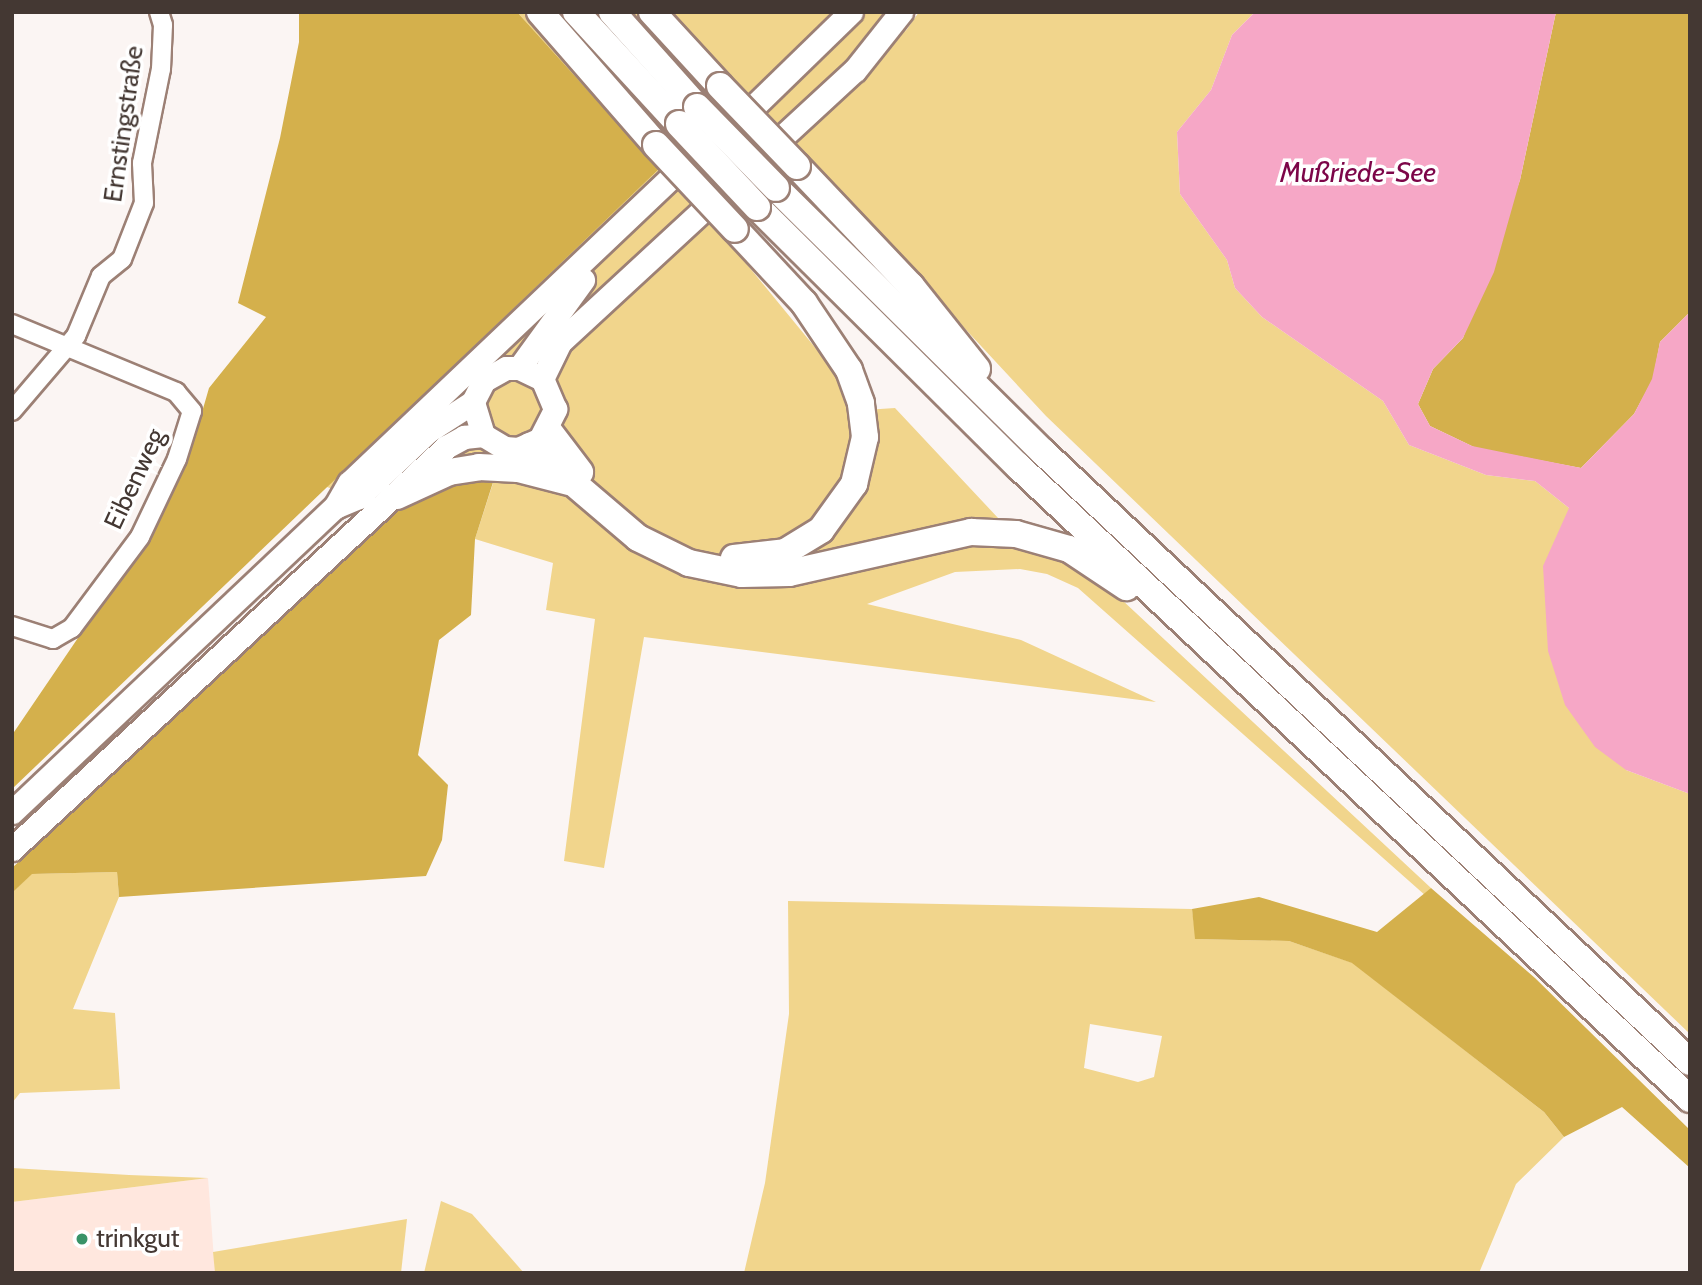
<!DOCTYPE html>
<html>
<head>
<meta charset="utf-8">
<style>
  body { margin:0 }
  #map { position:relative; width:1702px; height:1285px; overflow:hidden; background:#fbf5f3; font-family:Cabin,sans-serif }
  div>[style] { position:absolute }
  [style*='--x'] { left:calc(var(--x)*1px); top:calc(var(--y)*1px); width:calc(var(--w)*1px); rotate:calc(var(--a)*1deg) }
  .built>* { inset:0; background:#ffe7de }
  .green>* { inset:0; background:#f1d58c }
  .forest>* { inset:0; background:#d4b04c }
  .water>* { inset:0; background:#f6a7c6 }
  .roads { filter:drop-shadow(2px 0 #9c8075) drop-shadow(-2px 0 #9c8075) drop-shadow(0 2px #9c8075) drop-shadow(0 -2px #9c8075) }
  .minor>* { height:18px; margin:-9px; padding:0 9px; transform-origin:9px; border-radius:9px; background:#fff }
  .major>* { height:23px; margin:-11.5px; padding:0 11.5px; transform-origin:11.5px; border-radius:11.5px; background:#fff }
  .highway>* { height:26px; margin:-13px; padding:0 13px; transform-origin:13px; border-radius:13px; background:#fff }
  .bridges { filter:drop-shadow(2px 0 #9c8075) drop-shadow(-2px 0 #9c8075) drop-shadow(0 2px #9c8075) drop-shadow(0 -2px #9c8075) }
  .highway-bridge>* { height:26px; margin:-13px; padding:0 13px; transform-origin:13px; border-radius:13px; background:#fff }
  .dots>* { width:19px; height:19px; translate:-50% -50%; box-sizing:border-box; border:4px solid #fff; border-radius:50% }
  span { translate:-50% -50%; white-space:nowrap; text-align:center; line-height:1.15; -webkit-text-stroke:7px #fff; paint-order:stroke }
  .street-label { font-size:26px; color:#443833 }
  .poi-label { font-size:26px; color:#443833 }
  .left { translate:0 -50%; text-align:left }
  .water-label { font-size:28px; color:#7c0548; font-style:italic }
  .frame { position:absolute; inset:0; border:14px solid #443833; pointer-events:none }
</style>
</head>
<body>
<div id="map">
  <div class="built">
    <div style="clip-path:polygon(208px 1178px,215px 1273px,12px 1273px,12px 1202px)"></div>
  </div>
  <div class="green">
    <div style="clip-path:polygon(517px 12px,914px 12px,905px 32px,919px 12px,1255px 12px,1232px 35px,1211px 90px,1177px 132px,1180px 194px,1227px 260px,1235px 288px,1262px 317px,1383px 401px,1409px 445px,1486px 475px,1535px 481px,1569px 508px,1626px 770px,1690px 794px,1690px 1034px,1046px 416px,732px 78px,646px 155px)"></div>
    <div style="clip-path:polygon(659px 169px,726px 239px,836px 373px,850px 411px,895px 408px,1028px 550px,1060px 560px,1121px 599px,1431px 888px,1426px 896px,1078px 588px,1047px 574px,1020px 569px,955px 572px,867px 604px,1021px 640px,1156px 702px,644px 637px,604px 868px,564px 861px,595px 619px,546px 610px,553px 563px,475px 539px,495px 477px,443px 484px,397px 511px,324px 486px)"></div>
    <div style="clip-path:polygon(117px 872px,119px 897px,73px 1009px,115px 1013px,120px 1089px,20px 1093px,12px 1103px,12px 893px,31px 874px)"></div>
    <div style="clip-path:polygon(evenodd,788px 901px,1192px 909px,1196px 939px,1289px 941px,1353px 963px,1544px 1112px,1564px 1137px,1516px 1184px,1479px 1273px,744px 1273px,765px 1183px,789px 1014px,788px 901px,1090px 1024px,1162px 1036px,1154px 1077px,1138px 1082px,1084px 1068px,1090px 1024px)"></div>
    <div style="clip-path:polygon(12px 1168px,129px 1175px,208px 1178px,12px 1202px)"></div>
    <div style="clip-path:polygon(441px 1201px,472px 1214px,524px 1273px,424px 1273px)"></div>
    <div style="clip-path:polygon(407px 1219px,401px 1273px,215px 1273px,213px 1252px)"></div>
  </div>
  <div class="forest">
    <div style="clip-path:polygon(299px 12px,517px 12px,659px 169px,12px 789px,12px 735px,154px 526px,198px 426px,209px 388px,266px 317px,238px 303px,280px 138px,299px 42px)"></div>
    <div style="clip-path:polygon(1556px 12px,1690px 12px,1690px 312px,1660px 342px,1653px 379px,1634px 414px,1581px 468px,1476px 448px,1430px 426px,1418px 404px,1433px 369px,1463px 338px,1520px 180px)"></div>
    <div style="clip-path:polygon(495px 476px,475px 539px,471px 615px,439px 640px,418px 755px,448px 785px,442px 840px,426px 876px,119px 897px,117px 872px,32px 874px,12px 893px,12px 868px,397px 511px,443px 484px)"></div>
    <div style="clip-path:polygon(1431px 888px,1535px 978px,1690px 1130px,1690px 1168px,1622px 1107px,1564px 1137px,1544px 1112px,1352px 963px,1289px 941px,1195px 939px,1192px 909px,1259px 897px,1377px 932px)"></div>
  </div>
  <div class="water">
    <div style="clip-path:polygon(1255px 12px,1556px 12px,1520px 180px,1494px 272px,1463px 338px,1433px 369px,1418px 404px,1430px 426px,1472px 446px,1581px 468px,1634px 414px,1652px 379px,1660px 342px,1690px 312px,1690px 794px,1626px 770px,1595px 747px,1565px 705px,1548px 651px,1543px 566px,1569px 508px,1535px 481px,1486px 475px,1409px 445px,1383px 401px,1262px 317px,1235px 288px,1227px 260px,1180px 194px,1177px 132px,1211px 90px,1232px 35px)"></div>
  </div>
  <div class="roads">
    <div class="minor">
      <div style="--x:12;--y:324;--w:178;--a:22.5"></div>
      <div style="--x:176;--y:392;--w:25;--a:50"></div>
      <div style="--x:192;--y:411;--w:50;--a:107.4"></div>
      <div style="--x:177;--y:459;--w:86;--a:115.4"></div>
      <div style="--x:140;--y:537;--w:114;--a:126.8"></div>
      <div style="--x:72;--y:628;--w:22;--a:150"></div>
      <div style="--x:53;--y:639;--w:43;--a:-162.4"></div>
      <div style="--x:12;--y:411;--w:99;--a:-49.5"></div>
      <div style="--x:76;--y:336;--w:65;--a:-67.4"></div>
      <div style="--x:101;--y:276;--w:27;--a:-39"></div>
      <div style="--x:122;--y:259;--w:60;--a:-68.6"></div>
      <div style="--x:144;--y:203;--w:40;--a:-92.9"></div>
      <div style="--x:142;--y:163;--w:96;--a:-78.6"></div>
      <div style="--x:161;--y:69;--w:44;--a:-87.4"></div>
      <div style="--x:163;--y:25;--w:14;--a:-107"></div>
    </div>
    <div class="major">
      <div style="--x:711;--y:148;--w:195;--a:-44.2"></div>
      <div style="--x:519;--y:368;--w:109;--a:-54"></div>
      <div style="--x:542;--y:379;--w:41;--a:-64.1"></div>
      <div style="--x:560;--y:342;--w:401;--a:-42.7"></div>
      <div style="--x:855;--y:70;--w:74;--a:-51.6"></div>
      <div style="--x:335;--y:507;--w:26;--a:-23"></div>
      <div style="--x:359;--y:497;--w:95;--a:-43.7"></div>
      <div style="--x:428;--y:431;--w:54;--a:-32.8"></div>
      <div style="--x:12;--y:812;--w:444;--a:-43.4"></div>
      <div style="--x:335;--y:507;--w:28;--a:-60"></div>
      <div style="--x:349;--y:483;--w:473;--a:-43.5"></div>
      <div style="--x:692;--y:157;--w:22;--a:-27"></div>
      <div style="--x:12;--y:849;--w:592;--a:-42.81"></div>
      <div style="--x:446;--y:447;--w:21;--a:-29"></div>
      <div style="--x:464;--y:437;--w:19;--a:-6"></div>
      <div style="--x:483;--y:435;--w:26;--a:31"></div>
      <div style="--x:505;--y:448;--w:13;--a:4"></div>
      <div style="--x:518;--y:449;--w:24;--a:-24"></div>
      <div style="--x:540;--y:439;--w:34;--a:-63"></div>
      <div style="--x:555;--y:409;--w:33;--a:-113"></div>
      <div style="--x:542;--y:379;--w:25;--a:-154"></div>
      <div style="--x:519;--y:368;--w:13;--a:180"></div>
      <div style="--x:506;--y:368;--w:25;--a:151"></div>
      <div style="--x:484;--y:380;--w:25;--a:117"></div>
      <div style="--x:473;--y:402;--w:34;--a:73"></div>
    </div>
    <div class="highway">
      <div style="--x:540;--y:12;--w:176;--a:48.9"></div>
      <div style="--x:576;--y:12;--w:152;--a:47.4"></div>
      <div style="--x:612;--y:12;--w:127;--a:48.2"></div>
      <div style="--x:652;--y:12;--w:100;--a:47.4"></div>
      <div style="--x:797;--y:166;--w:166;--a:46.5"></div>
      <div style="--x:911;--y:286;--w:106;--a:51.5"></div>
      <div style="--x:776;--y:188;--w:375;--a:44.7"></div>
      <div style="--x:1043;--y:452;--w:889;--a:43.31"></div>
      <div style="--x:757;--y:207;--w:368;--a:44.8"></div>
      <div style="--x:1018;--y:466;--w:923;--a:43.29"></div>
      <div style="--x:548;--y:430;--w:53;--a:52.7"></div>
      <div style="--x:530;--y:446;--w:142;--a:40.4"></div>
      <div style="--x:638;--y:538;--w:57;--a:26.1"></div>
      <div style="--x:689;--y:563;--w:54;--a:11.7"></div>
      <div style="--x:742;--y:574;--w:47;--a:-1.2"></div>
      <div style="--x:789;--y:573;--w:187;--a:-12.7"></div>
      <div style="--x:971;--y:532;--w:45;--a:2.5"></div>
      <div style="--x:1016;--y:534;--w:55;--a:15.8"></div>
      <div style="--x:1069;--y:549;--w:69;--a:33.7"></div>
      <div style="--x:397;--y:496;--w:57;--a:-24.8"></div>
      <div style="--x:449;--y:472;--w:30;--a:-9"></div>
      <div style="--x:479;--y:467;--w:39;--a:3"></div>
      <div style="--x:518;--y:469;--w:53;--a:14.3"></div>
      <div style="--x:734;--y:558;--w:51;--a:-6.7"></div>
      <div style="--x:785;--y:552;--w:42;--a:-31.4"></div>
      <div style="--x:821;--y:530;--w:57;--a:-54.3"></div>
      <div style="--x:854;--y:484;--w:48;--a:-76.8"></div>
      <div style="--x:865;--y:437;--w:34;--a:-97"></div>
      <div style="--x:861;--y:403;--w:35;--a:-110"></div>
      <div style="--x:849;--y:370;--w:81;--a:-123.9"></div>
      <div style="--x:804;--y:303;--w:101;--a:-133"></div>
    </div>
  </div>
  <div class="bridges">
    <div class="highway-bridge">
      <div style="--x:720;--y:86;--w:111;--a:46.1"></div>
      <div style="--x:697;--y:107;--w:113;--a:45.7"></div>
      <div style="--x:679;--y:124;--w:114;--a:46.8"></div>
      <div style="--x:656;--y:145;--w:115;--a:46.8"></div>
    </div>
  </div>
  <div class="dots">
    <div style="left:82px;top:1239px;background:#399368"></div>
  </div>
  <div class="street-label">
    <span style="left:124px;top:124px;rotate:-82deg">Ernstingstraße</span>
    <span style="left:135px;top:479px;rotate:-65deg">Eibenweg</span>
  </div>
  <div class="poi-label">
    <span class="left" style="left:96px;top:1239px">trinkgut</span>
  </div>
  <div class="water-label">
    <span style="left:1358px;top:172px">Mußriede-See</span>
  </div>
  <div class="frame"></div>
</div>
</body>
</html>
